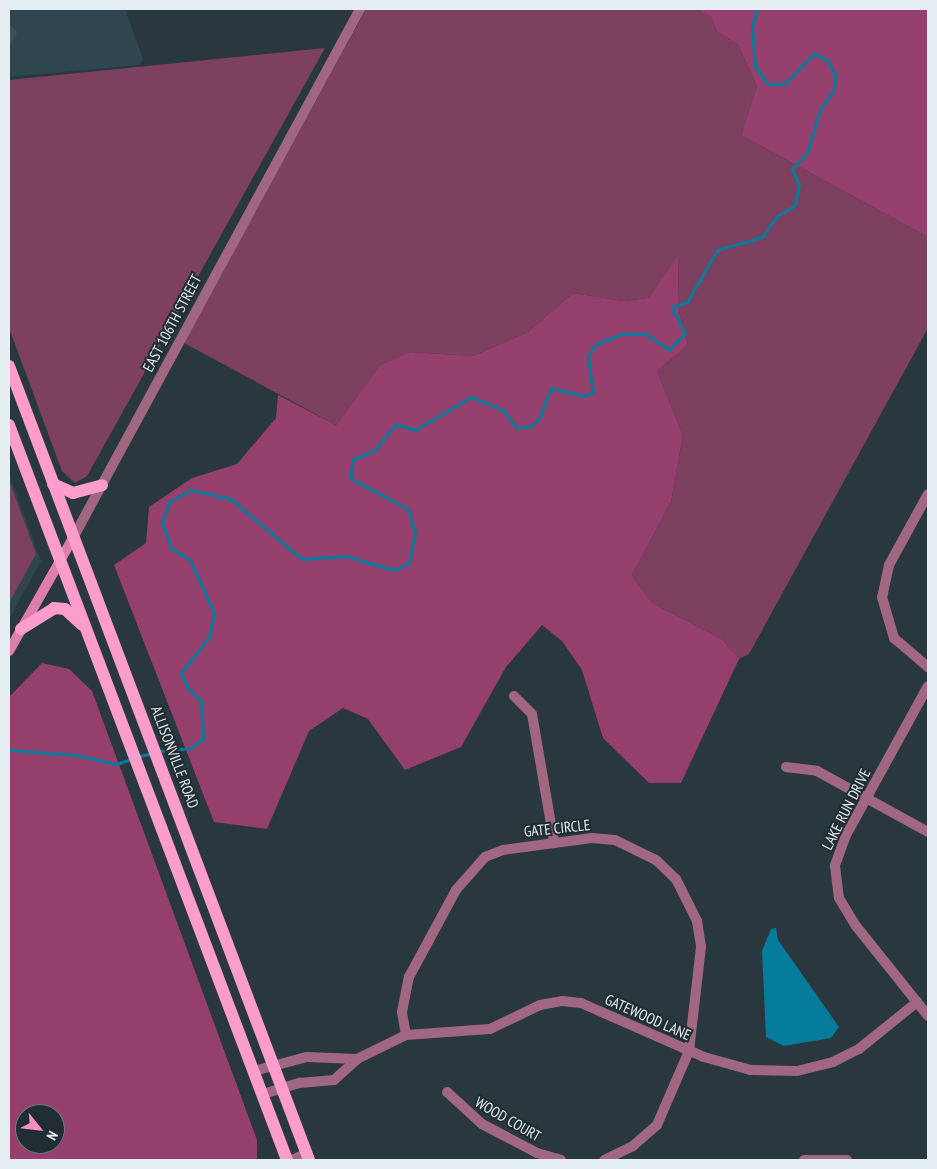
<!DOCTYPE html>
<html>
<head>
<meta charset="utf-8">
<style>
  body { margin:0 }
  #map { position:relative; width:937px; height:1169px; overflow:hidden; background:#29383e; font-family:"PT Sans Narrow",sans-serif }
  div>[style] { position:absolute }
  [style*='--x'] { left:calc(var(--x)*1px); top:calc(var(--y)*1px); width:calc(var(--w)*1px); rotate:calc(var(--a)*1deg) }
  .built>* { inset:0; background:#30464f }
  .green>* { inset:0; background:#7e405f }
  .forest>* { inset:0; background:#953f6c }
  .water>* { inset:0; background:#057c9c }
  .stream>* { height:3px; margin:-1.5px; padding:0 1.5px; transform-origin:1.5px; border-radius:1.5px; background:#057c9c }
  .building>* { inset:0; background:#415056 }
  .minor>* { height:10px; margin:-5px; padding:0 5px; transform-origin:5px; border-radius:5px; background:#a16682 }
  .tertiary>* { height:10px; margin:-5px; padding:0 5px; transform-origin:5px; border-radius:5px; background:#a16682 }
  .secondary>* { height:10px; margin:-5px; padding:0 5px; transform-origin:5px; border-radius:5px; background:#dd7fad }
  .primary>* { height:12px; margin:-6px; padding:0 6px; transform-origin:6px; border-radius:6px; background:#fd9dcc }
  span { translate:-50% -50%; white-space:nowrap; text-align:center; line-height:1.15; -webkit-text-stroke:4px #202e34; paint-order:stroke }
  .street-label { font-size:15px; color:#e5eef2 }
  .frame { position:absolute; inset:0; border:10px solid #e5eef2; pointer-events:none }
  .north { position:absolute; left:15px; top:1104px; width:50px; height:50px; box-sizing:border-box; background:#202e34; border:1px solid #6f7b80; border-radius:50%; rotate:119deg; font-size:14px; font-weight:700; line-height:20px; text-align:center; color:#e5eef2 }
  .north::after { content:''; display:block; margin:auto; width:18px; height:22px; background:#fb8fc5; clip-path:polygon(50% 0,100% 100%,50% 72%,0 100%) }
</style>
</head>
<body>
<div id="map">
  <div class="built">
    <div style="clip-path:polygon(9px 9px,125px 9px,143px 59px,140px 65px,9px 77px)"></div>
    <div style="clip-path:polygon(9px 474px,41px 561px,9px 619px)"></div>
  </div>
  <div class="green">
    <div style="clip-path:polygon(366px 9px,696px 9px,711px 17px,717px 32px,738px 45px,757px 86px,741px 135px,928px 237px,928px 328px,749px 654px,739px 659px,722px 639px,652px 603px,632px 575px,671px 502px,683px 435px,657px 371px,688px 345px,679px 311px,678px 257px,648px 298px,623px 301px,573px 293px,528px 332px,473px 356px,410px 352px,380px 365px,336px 425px,184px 343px)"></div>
    <div style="clip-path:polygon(325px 48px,87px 476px,75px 483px,62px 471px,9px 328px,9px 80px)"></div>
    <div style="clip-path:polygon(9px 480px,36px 554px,9px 603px)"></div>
  </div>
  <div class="forest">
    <div style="clip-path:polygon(696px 9px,928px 9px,928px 237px,741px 135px,757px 86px,738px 45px,717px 32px,711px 17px)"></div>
    <div style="clip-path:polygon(678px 256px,679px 311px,688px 345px,657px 371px,683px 435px,671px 502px,632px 575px,652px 603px,722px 639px,739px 659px,681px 783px,649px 783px,603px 738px,582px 670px,562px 641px,542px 625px,506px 667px,461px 747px,405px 770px,368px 719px,343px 708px,309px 731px,267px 829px,214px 822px,114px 565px,146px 543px,149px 507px,192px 478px,237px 464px,276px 418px,278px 395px,336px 425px,380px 365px,410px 352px,473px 356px,528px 332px,573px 293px,623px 301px,648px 298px)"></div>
    <div style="clip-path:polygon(evenodd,42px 663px,69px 669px,92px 691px,257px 1140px,257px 1160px,9px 1160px,9px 697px,42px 663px,25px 1114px,55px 1114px,55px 1144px,25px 1144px,25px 1114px)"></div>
  </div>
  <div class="water">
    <div style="clip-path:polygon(776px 928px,778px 940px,839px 1027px,831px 1038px,784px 1046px,766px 1037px,762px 951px,771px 929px)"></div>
  </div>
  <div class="stream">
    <div style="--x:9;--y:750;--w:67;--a:4.3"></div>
    <div style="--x:76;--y:755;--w:41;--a:12.7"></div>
    <div style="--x:116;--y:764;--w:16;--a:-18"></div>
    <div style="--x:158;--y:751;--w:33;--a:-5"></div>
    <div style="--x:191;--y:748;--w:15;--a:-37"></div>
    <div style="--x:203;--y:739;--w:38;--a:-93"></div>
    <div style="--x:201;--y:701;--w:18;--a:-135"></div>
    <div style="--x:188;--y:688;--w:17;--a:-115"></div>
    <div style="--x:181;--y:673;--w:46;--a:-52.1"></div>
    <div style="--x:209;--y:637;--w:25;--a:-78"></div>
    <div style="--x:214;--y:613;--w:58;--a:-114.4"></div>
    <div style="--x:190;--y:560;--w:22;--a:-148"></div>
    <div style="--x:171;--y:548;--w:28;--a:-109"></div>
    <div style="--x:162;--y:522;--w:22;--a:-69"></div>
    <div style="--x:170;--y:501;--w:24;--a:-28"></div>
    <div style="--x:191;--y:490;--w:41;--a:12.7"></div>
    <div style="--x:231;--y:499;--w:93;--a:40.2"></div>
    <div style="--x:302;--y:559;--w:44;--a:-3.9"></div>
    <div style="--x:346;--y:556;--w:50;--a:16.3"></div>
    <div style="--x:394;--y:570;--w:17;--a:-25"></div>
    <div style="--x:409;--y:563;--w:32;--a:-79"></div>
    <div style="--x:415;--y:532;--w:24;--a:-107"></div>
    <div style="--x:408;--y:509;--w:66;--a:-151.9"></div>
    <div style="--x:350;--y:478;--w:19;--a:-81"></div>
    <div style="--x:353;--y:459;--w:24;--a:-22"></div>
    <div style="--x:375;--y:450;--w:33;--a:-51"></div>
    <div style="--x:396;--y:424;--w:20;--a:18"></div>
    <div style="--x:415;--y:430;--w:65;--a:-30.5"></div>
    <div style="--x:471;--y:397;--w:35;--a:22"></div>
    <div style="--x:503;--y:410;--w:21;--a:53"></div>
    <div style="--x:516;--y:427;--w:14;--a:0"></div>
    <div style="--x:530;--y:427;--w:12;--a:-42"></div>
    <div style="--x:539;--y:419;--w:33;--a:-69"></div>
    <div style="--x:551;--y:388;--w:32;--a:14"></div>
    <div style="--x:582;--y:396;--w:11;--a:-15"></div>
    <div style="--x:593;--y:393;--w:37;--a:-98"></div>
    <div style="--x:588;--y:356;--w:14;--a:-56"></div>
    <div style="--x:596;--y:344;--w:28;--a:-21"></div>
    <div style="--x:622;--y:334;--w:24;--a:0"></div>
    <div style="--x:646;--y:334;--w:28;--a:35"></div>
    <div style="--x:669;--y:350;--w:23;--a:-47"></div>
    <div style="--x:685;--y:333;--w:29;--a:-117"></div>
    <div style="--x:672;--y:307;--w:16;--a:-18"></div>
    <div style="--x:687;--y:302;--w:60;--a:-60"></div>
    <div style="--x:717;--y:250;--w:47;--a:-16.1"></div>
    <div style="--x:762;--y:237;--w:26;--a:-54"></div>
    <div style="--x:777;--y:216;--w:21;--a:-31"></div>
    <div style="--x:795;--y:205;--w:20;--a:-79"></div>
    <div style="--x:799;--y:185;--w:17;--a:-114"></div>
    <div style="--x:792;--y:169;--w:22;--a:-47"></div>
    <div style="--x:807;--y:153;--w:45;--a:-73.2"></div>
    <div style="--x:820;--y:110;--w:25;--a:-56"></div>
    <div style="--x:834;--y:89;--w:15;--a:-86"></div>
    <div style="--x:835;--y:74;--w:16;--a:-120"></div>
    <div style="--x:827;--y:60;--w:15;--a:-152"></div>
    <div style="--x:814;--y:53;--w:42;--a:133.1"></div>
    <div style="--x:785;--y:84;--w:17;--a:180"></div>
    <div style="--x:768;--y:84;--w:21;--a:-127"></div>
    <div style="--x:755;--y:67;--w:41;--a:-94.2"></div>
    <div style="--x:752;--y:26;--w:18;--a:-74"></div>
    <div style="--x:137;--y:757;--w:16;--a:-15"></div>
  </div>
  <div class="building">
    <div style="clip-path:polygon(9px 24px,17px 32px,11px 45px,9px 45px)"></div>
  </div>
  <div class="minor">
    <div style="--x:928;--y:494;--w:81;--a:118.8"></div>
    <div style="--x:889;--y:565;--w:33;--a:102"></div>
    <div style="--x:882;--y:597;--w:43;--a:73.7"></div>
    <div style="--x:894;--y:638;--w:45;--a:40.5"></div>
    <div style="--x:928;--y:686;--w:170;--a:118.8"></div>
    <div style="--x:846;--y:835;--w:33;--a:110"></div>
    <div style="--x:835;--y:866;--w:32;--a:83"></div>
    <div style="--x:839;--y:898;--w:33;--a:59"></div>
    <div style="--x:856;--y:926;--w:115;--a:51.3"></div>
    <div style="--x:514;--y:696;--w:25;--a:45"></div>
    <div style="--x:532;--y:714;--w:129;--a:80.2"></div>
    <div style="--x:786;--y:767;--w:31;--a:7"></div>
    <div style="--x:817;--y:771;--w:127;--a:28.8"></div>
    <div style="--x:406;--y:1035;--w:23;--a:-100"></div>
    <div style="--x:402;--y:1012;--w:36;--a:-79"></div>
    <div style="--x:409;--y:977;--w:99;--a:-61.6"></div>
    <div style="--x:456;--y:890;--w:44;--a:-48.7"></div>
    <div style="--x:485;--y:857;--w:19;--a:-21"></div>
    <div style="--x:503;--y:850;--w:90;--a:-7.7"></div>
    <div style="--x:592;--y:838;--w:23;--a:5"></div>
    <div style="--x:615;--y:840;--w:46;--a:26"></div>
    <div style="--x:656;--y:860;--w:28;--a:44"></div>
    <div style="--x:676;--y:879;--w:47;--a:63.4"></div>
    <div style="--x:697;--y:921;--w:26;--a:81"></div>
    <div style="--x:701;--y:947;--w:105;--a:96.6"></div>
    <div style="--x:689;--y:1051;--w:81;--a:113.4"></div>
    <div style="--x:657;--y:1125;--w:32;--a:139"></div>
    <div style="--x:633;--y:1146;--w:32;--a:154"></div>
    <div style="--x:254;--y:1071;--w:55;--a:-14.8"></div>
    <div style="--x:307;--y:1057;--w:50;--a:2.3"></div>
    <div style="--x:447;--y:1092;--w:47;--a:42.4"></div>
    <div style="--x:482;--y:1124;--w:62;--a:27.8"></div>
    <div style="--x:537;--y:1153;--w:25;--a:16"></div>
    <div style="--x:263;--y:1094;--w:39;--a:-17"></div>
    <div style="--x:300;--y:1083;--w:34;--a:-5"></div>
    <div style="--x:334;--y:1080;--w:31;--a:-42"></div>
    <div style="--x:357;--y:1059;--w:55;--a:-26.1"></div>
    <div style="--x:406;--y:1035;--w:84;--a:-4.1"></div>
    <div style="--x:490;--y:1029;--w:55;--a:-25.6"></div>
    <div style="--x:540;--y:1005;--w:22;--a:-10"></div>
    <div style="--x:562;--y:1001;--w:19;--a:6"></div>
    <div style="--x:581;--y:1003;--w:134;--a:23.7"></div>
    <div style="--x:704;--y:1057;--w:49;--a:15.5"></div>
    <div style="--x:751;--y:1070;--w:46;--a:1.2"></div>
    <div style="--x:797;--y:1071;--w:37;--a:-14"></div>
    <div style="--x:833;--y:1062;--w:29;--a:-27"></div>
    <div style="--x:859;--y:1049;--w:75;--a:-39"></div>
    <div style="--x:292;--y:1160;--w:17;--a:-25"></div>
    <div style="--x:804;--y:1160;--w:43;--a:0"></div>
  </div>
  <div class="tertiary">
    <div style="--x:73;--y:538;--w:602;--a:-61.52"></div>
  </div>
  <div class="secondary">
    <div style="--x:9;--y:651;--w:130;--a:-60.5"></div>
  </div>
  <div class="primary">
    <div style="--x:9;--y:366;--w:849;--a:69.3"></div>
    <div style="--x:9;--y:425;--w:786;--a:69.28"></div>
    <div style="--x:53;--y:484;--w:22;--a:24"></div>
    <div style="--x:73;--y:493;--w:30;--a:-15"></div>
    <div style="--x:21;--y:629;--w:39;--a:-32"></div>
    <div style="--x:54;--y:608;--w:11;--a:5"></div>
    <div style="--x:65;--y:609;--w:23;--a:43"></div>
  </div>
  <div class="street-label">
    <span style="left:172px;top:323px;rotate:-62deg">EAST 106TH STREET</span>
    <span style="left:175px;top:757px;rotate:69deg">ALLISONVILLE ROAD</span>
    <span style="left:846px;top:809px;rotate:-63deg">LAKE RUN DRIVE</span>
    <span style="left:557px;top:828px;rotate:-6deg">GATE CIRCLE</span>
    <span style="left:648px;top:1017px;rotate:24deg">GATEWOOD LANE</span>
    <span style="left:508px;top:1119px;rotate:30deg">WOOD COURT</span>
  </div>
  <div class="frame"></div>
  <div class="north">N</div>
</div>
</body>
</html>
